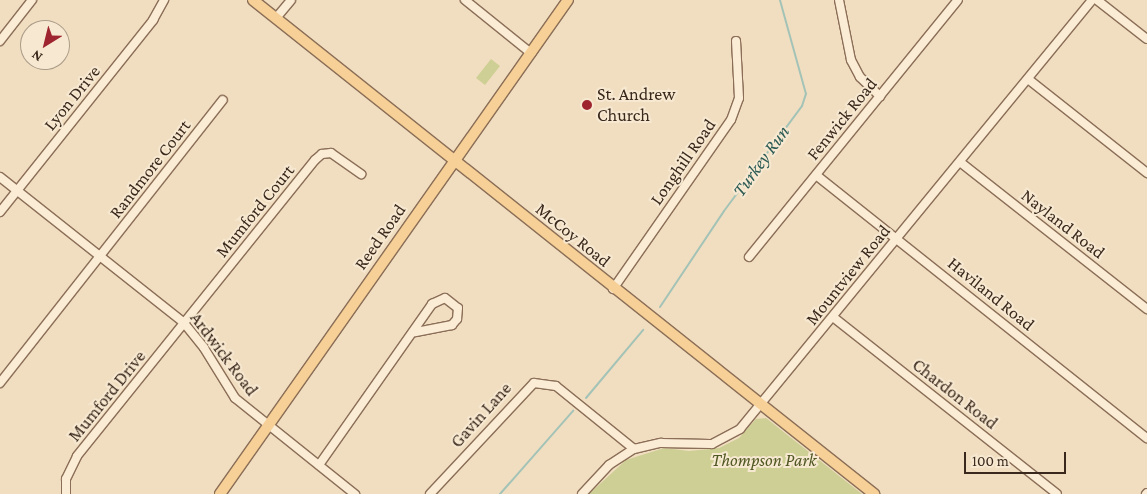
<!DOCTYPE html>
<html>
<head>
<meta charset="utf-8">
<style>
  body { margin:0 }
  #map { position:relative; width:1147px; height:494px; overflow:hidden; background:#f1dec1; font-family:"Crimson Pro",serif }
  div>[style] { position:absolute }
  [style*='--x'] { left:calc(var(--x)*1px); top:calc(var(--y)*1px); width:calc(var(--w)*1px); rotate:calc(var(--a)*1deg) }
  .green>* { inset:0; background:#cecf94 }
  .stream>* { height:2px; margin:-1px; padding:0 1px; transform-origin:1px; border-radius:1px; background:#a4c3b7 }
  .roads { filter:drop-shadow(1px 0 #8b6e57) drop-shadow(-1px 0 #8b6e57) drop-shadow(0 1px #8b6e57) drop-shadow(0 -1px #8b6e57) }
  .minor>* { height:8px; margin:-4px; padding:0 4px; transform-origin:4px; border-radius:4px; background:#fbecd5 }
  .major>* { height:10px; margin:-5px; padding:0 5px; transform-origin:5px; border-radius:5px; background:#f6d096 }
  .dots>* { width:14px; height:14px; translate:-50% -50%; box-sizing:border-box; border:2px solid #f7e9d1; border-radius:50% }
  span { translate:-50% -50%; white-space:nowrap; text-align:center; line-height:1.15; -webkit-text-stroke:4px #f7e9d1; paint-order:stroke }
  .poi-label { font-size:18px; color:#3a281c }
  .left { translate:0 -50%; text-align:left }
  .street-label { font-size:18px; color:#3a281c }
  .park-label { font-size:18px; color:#4f5722; font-style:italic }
  .water-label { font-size:19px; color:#2b5a53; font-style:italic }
  .north { position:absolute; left:20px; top:20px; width:50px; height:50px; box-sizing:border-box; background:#f7e9d1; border:1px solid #ab9c89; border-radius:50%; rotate:216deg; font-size:14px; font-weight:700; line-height:20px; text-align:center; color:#3a281c }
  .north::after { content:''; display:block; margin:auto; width:18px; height:22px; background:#9e242f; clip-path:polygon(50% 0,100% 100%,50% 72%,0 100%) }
  .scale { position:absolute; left:964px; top:452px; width:102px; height:22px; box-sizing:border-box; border:2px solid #3a281c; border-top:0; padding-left:6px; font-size:15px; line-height:18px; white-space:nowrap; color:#3a281c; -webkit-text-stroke:4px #f7e9d1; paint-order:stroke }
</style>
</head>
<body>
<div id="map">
  <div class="green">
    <div style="clip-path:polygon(491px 59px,500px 66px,485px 85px,476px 78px)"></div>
    <div style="clip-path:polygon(766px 418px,862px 494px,589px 494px,626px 460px,664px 448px,689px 451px,719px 448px,739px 438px,756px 419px)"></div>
  </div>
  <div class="stream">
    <div style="--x:660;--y:307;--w:115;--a:-56.3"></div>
    <div style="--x:724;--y:211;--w:131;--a:-53.4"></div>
    <div style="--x:802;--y:106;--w:13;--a:-72"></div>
    <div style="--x:806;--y:94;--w:98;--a:-105.5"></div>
    <div style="--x:586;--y:398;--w:89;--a:-50"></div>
    <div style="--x:500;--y:494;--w:111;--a:-48.7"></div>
  </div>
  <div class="roads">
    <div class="minor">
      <div style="--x:465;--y:0;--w:85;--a:38.8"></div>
      <div style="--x:839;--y:0;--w:61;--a:78.7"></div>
      <div style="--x:851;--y:60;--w:19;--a:62"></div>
      <div style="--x:860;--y:77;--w:28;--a:44"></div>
      <div style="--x:1097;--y:0;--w:63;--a:38"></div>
      <div style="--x:276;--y:18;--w:23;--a:-50"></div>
      <div style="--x:0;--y:41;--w:52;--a:-52"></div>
      <div style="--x:1028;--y:79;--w:152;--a:38.3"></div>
      <div style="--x:960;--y:162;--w:238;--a:38.2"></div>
      <div style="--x:816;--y:175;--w:423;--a:38.5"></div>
      <div style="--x:0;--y:177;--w:235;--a:38.4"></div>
      <div style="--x:184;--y:323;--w:32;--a:51"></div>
      <div style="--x:204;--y:348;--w:59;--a:58.2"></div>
      <div style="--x:235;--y:398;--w:154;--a:38.7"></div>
      <div style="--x:0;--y:212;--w:246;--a:-51.4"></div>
      <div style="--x:153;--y:20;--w:23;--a:-61"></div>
      <div style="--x:749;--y:257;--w:331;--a:-50.9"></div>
      <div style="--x:613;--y:289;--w:206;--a:-55.1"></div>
      <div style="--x:731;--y:120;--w:23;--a:-70"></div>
      <div style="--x:739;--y:98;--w:57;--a:-93"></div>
      <div style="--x:833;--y:317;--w:285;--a:38.3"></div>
      <div style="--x:0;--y:383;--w:360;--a:-51.8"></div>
      <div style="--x:319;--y:465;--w:197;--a:-54.9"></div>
      <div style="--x:432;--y:304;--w:14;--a:-25"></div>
      <div style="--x:445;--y:298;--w:16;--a:38"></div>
      <div style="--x:458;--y:308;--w:11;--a:95"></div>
      <div style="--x:457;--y:319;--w:8;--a:130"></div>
      <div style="--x:452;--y:325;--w:38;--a:169"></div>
      <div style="--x:66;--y:494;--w:15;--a:-90"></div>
      <div style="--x:66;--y:479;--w:25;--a:-64"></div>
      <div style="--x:77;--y:456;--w:380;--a:-51.2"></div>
      <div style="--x:315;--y:160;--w:9;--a:-41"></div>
      <div style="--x:322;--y:154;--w:9;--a:-6"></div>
      <div style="--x:331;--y:153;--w:37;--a:35"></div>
      <div style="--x:430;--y:494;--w:152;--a:-46.9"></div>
      <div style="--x:534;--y:383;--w:22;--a:8"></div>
      <div style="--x:556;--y:386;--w:100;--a:38.9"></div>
      <div style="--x:582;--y:494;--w:40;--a:-47"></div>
      <div style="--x:609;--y:465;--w:30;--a:-33"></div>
      <div style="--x:634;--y:449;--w:28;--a:-13"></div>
      <div style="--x:661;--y:443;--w:51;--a:1.1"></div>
      <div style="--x:712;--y:444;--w:32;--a:-28"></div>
      <div style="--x:740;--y:429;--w:555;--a:-50.63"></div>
      <div style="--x:1146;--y:494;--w:1;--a:-45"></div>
    </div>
    <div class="major">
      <div style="--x:253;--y:0;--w:794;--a:38.5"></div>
      <div style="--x:220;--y:494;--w:604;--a:-54.84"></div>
    </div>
  </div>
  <div class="dots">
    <div style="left:587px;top:105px;background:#9e242f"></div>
  </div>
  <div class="poi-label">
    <span class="left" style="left:597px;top:105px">St. Andrew<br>Church</span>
  </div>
  <div class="street-label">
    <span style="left:72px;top:98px;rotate:-51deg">Lyon Drive</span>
    <span style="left:842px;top:119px;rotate:-51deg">Fenwick Road</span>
    <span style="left:683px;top:162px;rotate:-55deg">Longhill Road</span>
    <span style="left:150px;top:169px;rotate:-52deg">Randmore Court</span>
    <span style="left:255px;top:211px;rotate:-51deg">Mumford Court</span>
    <span style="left:1063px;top:224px;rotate:38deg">Nayland Road</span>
    <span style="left:573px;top:235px;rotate:39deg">McCoy Road</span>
    <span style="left:380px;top:237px;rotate:-55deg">Reed Road</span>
    <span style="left:848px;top:275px;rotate:-51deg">Mountview Road</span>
    <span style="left:991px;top:294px;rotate:39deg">Haviland Road</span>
    <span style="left:224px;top:354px;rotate:53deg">Ardwick Road</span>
    <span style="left:955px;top:394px;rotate:38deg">Chardon Road</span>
    <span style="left:107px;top:396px;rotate:-51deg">Mumford Drive</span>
    <span style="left:481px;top:415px;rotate:-48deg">Gavin Lane</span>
  </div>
  <div class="park-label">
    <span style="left:764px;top:460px">Thompson Park</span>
  </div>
  <div class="water-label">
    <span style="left:761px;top:161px;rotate:-54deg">Turkey Run</span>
  </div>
  <div class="north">N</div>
  <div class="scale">100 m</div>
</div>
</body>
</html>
